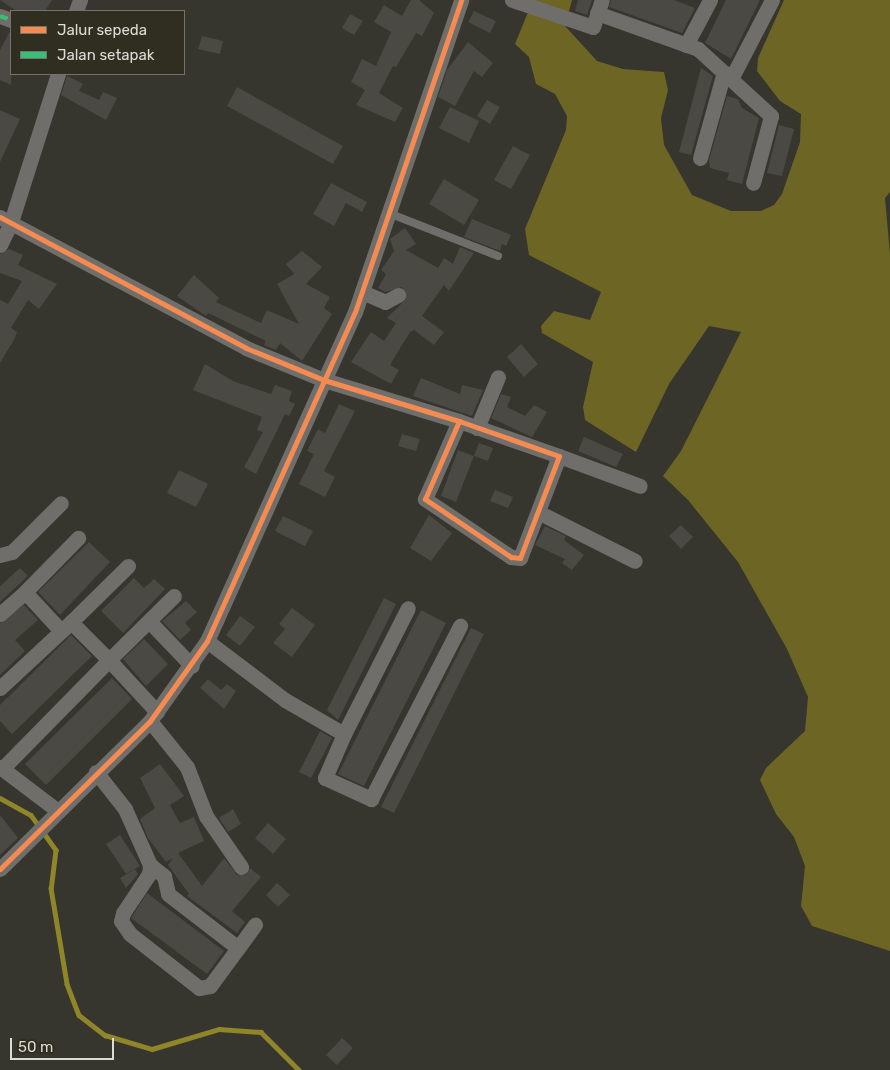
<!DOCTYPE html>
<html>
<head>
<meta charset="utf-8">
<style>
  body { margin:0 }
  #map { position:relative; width:890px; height:1070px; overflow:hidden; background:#36352e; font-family:Rubik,sans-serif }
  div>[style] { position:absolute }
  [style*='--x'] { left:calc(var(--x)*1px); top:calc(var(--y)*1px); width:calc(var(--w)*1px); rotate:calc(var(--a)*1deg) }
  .forest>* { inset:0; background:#6c6524 }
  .stream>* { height:4.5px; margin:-2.25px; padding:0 2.25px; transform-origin:2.25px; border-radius:2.25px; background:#8f8529 }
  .building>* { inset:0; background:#4a4944 }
  .lane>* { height:8px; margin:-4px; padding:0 4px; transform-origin:4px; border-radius:4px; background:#6f6e6b }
  .street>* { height:15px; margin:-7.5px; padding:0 7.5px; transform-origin:7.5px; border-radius:7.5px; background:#6f6e6b }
  .quiet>* { height:4px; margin-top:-2px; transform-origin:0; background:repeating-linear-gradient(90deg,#3abd76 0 8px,transparent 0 12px) }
  .cycleway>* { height:5px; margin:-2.5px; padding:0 2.5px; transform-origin:2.5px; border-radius:2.5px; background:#f68b52 }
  span { translate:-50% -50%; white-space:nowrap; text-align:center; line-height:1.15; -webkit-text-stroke:5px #2f2e21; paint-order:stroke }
  .legend { position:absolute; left:10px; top:10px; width:175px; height:65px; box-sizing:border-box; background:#2f2e21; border:1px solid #747369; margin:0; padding:6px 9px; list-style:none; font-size:15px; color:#dcdbd4 }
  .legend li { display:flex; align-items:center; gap:10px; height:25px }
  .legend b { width:25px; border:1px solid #747369 }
  .scale { position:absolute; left:10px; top:1038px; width:104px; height:22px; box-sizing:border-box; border:2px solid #dcdbd4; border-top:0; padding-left:6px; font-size:15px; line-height:18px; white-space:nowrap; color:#dcdbd4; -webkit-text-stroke:4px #2f2e21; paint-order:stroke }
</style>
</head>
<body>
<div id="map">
  <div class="forest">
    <div style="clip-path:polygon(533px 0,572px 0,565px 26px,597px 61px,623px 69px,664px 72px,668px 90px,661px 118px,664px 145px,692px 195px,731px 211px,761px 211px,774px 205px,782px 194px,800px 142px,801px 114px,780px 101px,757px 71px,758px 58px,784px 0,890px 0,890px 192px,885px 198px,890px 254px,890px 951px,812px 926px,801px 906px,805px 866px,794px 837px,776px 814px,760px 780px,766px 768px,805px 731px,808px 697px,787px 649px,738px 562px,688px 500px,663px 476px,681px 451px,741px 332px,709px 326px,669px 384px,636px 452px,585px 420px,583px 407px,593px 362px,542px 333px,541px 326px,554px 311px,590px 320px,601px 292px,529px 255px,525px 229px,566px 130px,567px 116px,555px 94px,536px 84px,529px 57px,515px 44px)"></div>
  </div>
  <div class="stream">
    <div style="--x:0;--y:798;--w:35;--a:29"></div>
    <div style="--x:31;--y:815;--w:43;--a:54.5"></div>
    <div style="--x:56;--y:850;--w:38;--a:97"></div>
    <div style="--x:51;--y:888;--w:97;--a:80.5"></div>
    <div style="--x:67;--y:984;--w:33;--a:69"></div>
    <div style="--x:79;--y:1015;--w:33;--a:38"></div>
    <div style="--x:105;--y:1035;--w:49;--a:16.6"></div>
    <div style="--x:152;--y:1049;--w:70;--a:-16.6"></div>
    <div style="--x:219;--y:1029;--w:42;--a:4.1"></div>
    <div style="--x:261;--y:1032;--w:54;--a:45"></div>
  </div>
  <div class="building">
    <div style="clip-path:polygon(0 0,52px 0,45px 11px,17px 11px)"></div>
    <div style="clip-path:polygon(411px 0,419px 0,434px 13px,422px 36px,416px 33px,396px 67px,393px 66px,379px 93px,403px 108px,395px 122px,356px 105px,365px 90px,351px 82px,362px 59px,376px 66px,391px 32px,374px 22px,384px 5px,402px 16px)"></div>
    <div style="clip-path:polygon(578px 0,592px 0,587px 15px,575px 11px)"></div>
    <div style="clip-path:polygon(611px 0,674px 0,695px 8px,682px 33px,609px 7px)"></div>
    <div style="clip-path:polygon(726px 0,760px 0,731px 59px,705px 43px)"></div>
    <div style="clip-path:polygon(474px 11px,496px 21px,490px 33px,468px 22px)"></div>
    <div style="clip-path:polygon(350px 14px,363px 21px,354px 35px,342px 28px)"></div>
    <div style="clip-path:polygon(11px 29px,11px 85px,0 80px,0 50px)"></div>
    <div style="clip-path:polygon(202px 36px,223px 41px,220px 54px,198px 49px)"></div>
    <div style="clip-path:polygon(468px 42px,493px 63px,482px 77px,474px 71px,455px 106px,438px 97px,447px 70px)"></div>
    <div style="clip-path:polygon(701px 68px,713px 76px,691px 155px,679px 152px)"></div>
    <div style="clip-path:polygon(67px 76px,83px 84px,79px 91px,99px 100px,103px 92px,117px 98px,106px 120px,61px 95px)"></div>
    <div style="clip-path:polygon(237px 87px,343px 146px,333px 164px,227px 106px)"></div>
    <div style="clip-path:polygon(727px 96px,738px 99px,742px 108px,759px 118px,742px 184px,727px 180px,729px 173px,710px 168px,709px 160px)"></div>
    <div style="clip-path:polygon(487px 100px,500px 107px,490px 124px,477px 116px)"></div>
    <div style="clip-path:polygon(450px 107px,479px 121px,469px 143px,439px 128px)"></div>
    <div style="clip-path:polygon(0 110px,20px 119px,0 162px)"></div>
    <div style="clip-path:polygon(779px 125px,794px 129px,782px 176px,767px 173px)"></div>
    <div style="clip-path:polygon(513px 146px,530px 155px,511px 189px,494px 180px)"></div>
    <div style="clip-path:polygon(444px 179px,479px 200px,464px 225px,429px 204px)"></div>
    <div style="clip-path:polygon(331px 183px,367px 202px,362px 212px,346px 203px,334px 226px,313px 214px)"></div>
    <div style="clip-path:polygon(472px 219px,511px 235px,506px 246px,502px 244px,500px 251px,464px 237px)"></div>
    <div style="clip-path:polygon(405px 228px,416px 244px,406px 250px,438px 268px,444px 258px,453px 264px,460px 247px,474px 253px,449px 291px,444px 285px,422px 316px,444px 332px,434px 345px,414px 330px,410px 332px,390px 365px,399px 370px,391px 384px,351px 362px,371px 332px,384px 341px,396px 323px,387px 318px,406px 299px,402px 287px,385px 292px,378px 288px,386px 274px,381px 270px,394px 251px,390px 239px)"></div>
    <div style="clip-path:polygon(9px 249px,23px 255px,18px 265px,57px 284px,39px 309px,28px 300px,11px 328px,17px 332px,15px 338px,0 363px,0 300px,8px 304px,22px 281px,0 273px,0 254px)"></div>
    <div style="clip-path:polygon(302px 251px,322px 267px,306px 284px,330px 297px,324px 308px,332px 314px,302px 361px,280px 343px,276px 350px,264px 345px,266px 341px,208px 313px,206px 316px,177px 296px,194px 275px,219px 298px,216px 302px,261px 323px,267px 310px,299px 324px,277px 284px,294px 274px,286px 264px)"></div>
    <div style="clip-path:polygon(521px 344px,538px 364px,524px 377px,507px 357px)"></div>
    <div style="clip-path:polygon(205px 364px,233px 381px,271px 394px,275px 385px,292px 391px,289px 401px,295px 404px,289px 416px,285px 414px,256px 474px,244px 467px,263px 432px,257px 430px,262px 417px,193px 390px)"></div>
    <div style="clip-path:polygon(421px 378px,460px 394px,462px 385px,483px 390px,472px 416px,413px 396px)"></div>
    <div style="clip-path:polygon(501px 394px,511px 397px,507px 407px,525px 416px,534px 405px,547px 412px,532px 437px,491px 418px)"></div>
    <div style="clip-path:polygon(339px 404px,355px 411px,324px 471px,335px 477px,325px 497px,299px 484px,314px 454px,307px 451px,318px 429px,325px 433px)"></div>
    <div style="clip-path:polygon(402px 434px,420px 439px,416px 451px,398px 446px)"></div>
    <div style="clip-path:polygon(584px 437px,623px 454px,616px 467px,578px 451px)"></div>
    <div style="clip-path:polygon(479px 443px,493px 448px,488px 461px,474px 456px)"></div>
    <div style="clip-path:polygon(458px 450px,474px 456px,456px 502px,441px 496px)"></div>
    <div style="clip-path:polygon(179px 470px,208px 484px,196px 507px,167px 493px)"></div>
    <div style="clip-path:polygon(495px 490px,513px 497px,508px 508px,490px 501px)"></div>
    <div style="clip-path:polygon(429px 515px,452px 533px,431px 561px,410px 548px)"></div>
    <div style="clip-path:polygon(283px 516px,313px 531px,305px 546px,275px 531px)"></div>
    <div style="clip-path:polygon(681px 525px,693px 537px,681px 549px,669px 536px)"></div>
    <div style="clip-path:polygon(545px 526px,566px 536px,564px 540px,584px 555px,572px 570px,562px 563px,565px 559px,535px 545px)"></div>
    <div style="clip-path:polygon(89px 542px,110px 562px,60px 615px,38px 592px)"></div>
    <div style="clip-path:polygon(20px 568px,28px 576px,0 602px,0 586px)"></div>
    <div style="clip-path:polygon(134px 578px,144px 588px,154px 579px,165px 589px,123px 633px,101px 611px)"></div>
    <div style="clip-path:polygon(384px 598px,396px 604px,338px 720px,327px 710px)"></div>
    <div style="clip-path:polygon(186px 601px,197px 612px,185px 623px,191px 630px,180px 640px,162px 621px)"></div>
    <div style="clip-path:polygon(24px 605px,38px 620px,15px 640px,25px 651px,0 675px,0 623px)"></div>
    <div style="clip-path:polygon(292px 608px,315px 625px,292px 657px,273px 643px,285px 629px,279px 624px)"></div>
    <div style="clip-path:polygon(421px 610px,446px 623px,364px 786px,338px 774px)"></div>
    <div style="clip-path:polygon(240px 616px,255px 627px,240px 646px,226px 635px)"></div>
    <div style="clip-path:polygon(471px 628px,484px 634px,394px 813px,381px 807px)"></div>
    <div style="clip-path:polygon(71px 635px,92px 656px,12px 734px,0 721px,0 705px)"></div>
    <div style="clip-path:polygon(144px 639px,168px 664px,146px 686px,123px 659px)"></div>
    <div style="clip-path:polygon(112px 678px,132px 699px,46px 785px,25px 764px)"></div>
    <div style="clip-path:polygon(208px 679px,221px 690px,227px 684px,236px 691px,224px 709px,200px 688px)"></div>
    <div style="clip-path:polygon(320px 731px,332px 738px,311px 778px,299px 772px)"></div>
    <div style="clip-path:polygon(160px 764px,184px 796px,170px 805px,180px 823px,194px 817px,204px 841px,178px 853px,202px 886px,224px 858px,237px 875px,246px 875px,250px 868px,261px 877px,232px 911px,245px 922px,237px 933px,187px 896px,189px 894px,168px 865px,173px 858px,166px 862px,148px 838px,140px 819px,155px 808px,140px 778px)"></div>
    <div style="clip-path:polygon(233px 809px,241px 824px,228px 832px,219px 818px)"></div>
    <div style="clip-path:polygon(0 815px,18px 838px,0 855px)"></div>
    <div style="clip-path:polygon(268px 823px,286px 839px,273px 854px,255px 838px)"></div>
    <div style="clip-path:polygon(120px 835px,140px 866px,126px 874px,106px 844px)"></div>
    <div style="clip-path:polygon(135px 869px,138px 874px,126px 888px,120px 878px)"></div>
    <div style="clip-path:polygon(277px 883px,290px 895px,278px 907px,266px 895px)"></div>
    <div style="clip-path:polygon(147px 893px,224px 951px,207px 974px,131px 918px)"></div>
    <div style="clip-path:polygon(342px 1038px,353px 1048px,337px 1065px,326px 1055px)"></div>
  </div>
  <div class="lane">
    <div style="--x:391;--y:214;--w:115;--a:21.4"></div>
  </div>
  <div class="street">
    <div style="--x:512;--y:0;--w:85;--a:18.4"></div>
    <div style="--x:593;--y:27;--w:28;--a:-72"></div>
    <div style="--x:76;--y:11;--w:12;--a:-70"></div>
    <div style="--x:597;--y:13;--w:107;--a:19.6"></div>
    <div style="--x:698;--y:49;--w:99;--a:42.5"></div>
    <div style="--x:771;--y:116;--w:69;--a:105"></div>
    <div style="--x:0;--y:16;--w:12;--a:20"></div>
    <div style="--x:686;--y:45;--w:51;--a:-61.9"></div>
    <div style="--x:731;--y:79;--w:89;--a:-62.6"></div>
    <div style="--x:700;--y:158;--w:89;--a:-74.4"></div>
    <div style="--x:0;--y:217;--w:279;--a:28"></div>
    <div style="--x:246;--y:348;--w:84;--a:22.3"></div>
    <div style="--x:324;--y:380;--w:141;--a:16.9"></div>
    <div style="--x:459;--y:421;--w:106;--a:19.3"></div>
    <div style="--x:559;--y:456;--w:109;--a:110.9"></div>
    <div style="--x:520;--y:558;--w:9;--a:-174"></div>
    <div style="--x:511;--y:557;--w:104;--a:-146"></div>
    <div style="--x:425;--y:499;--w:85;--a:-66.4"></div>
    <div style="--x:0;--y:245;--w:25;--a:-64"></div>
    <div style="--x:11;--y:222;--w:155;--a:-72.4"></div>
    <div style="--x:362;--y:292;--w:25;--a:23"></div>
    <div style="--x:385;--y:302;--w:15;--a:-28"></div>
    <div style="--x:477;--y:428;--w:55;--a:-67.6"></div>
    <div style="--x:559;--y:456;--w:86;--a:20.3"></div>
    <div style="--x:540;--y:513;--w:106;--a:26.8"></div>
    <div style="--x:0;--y:555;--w:12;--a:-14"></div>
    <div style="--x:12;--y:552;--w:69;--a:-45"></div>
    <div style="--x:25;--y:592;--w:76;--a:-45.5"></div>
    <div style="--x:0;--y:614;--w:33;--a:-41"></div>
    <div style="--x:25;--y:592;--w:53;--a:47.3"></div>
    <div style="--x:149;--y:621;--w:62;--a:46.3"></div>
    <div style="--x:71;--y:622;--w:80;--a:-44.5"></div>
    <div style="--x:207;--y:641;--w:98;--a:37.1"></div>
    <div style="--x:285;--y:700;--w:68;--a:30"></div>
    <div style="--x:344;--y:734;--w:141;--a:-63.1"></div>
    <div style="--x:0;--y:688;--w:97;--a:-42.9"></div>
    <div style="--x:71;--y:622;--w:54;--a:45"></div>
    <div style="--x:109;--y:660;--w:150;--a:134.5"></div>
    <div style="--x:157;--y:712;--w:71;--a:-132.7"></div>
    <div style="--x:109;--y:660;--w:91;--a:-44.6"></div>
    <div style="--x:150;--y:721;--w:59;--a:51.2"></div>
    <div style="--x:187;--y:767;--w:53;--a:68.8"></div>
    <div style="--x:206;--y:816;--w:62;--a:55.5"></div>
    <div style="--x:344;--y:734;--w:48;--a:113.4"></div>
    <div style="--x:325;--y:778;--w:51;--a:24.5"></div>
    <div style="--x:371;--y:799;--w:195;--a:-62.8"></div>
    <div style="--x:0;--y:767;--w:73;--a:37.2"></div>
    <div style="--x:96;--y:772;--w:47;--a:51.9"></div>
    <div style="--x:125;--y:809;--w:61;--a:65.9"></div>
    <div style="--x:150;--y:865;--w:18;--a:38"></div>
    <div style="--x:164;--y:876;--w:18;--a:77"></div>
    <div style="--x:168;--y:894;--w:88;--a:37.6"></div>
    <div style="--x:238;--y:948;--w:29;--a:-54"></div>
    <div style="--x:150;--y:865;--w:9;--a:96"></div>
    <div style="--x:149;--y:874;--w:47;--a:123.7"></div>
    <div style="--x:123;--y:913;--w:8;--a:104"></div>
    <div style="--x:121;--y:921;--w:16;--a:55"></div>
    <div style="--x:130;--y:934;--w:88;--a:38"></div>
    <div style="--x:199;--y:988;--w:11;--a:-10"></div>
    <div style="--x:210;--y:986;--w:47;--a:-53.6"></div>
    <div style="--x:0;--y:869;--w:211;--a:-44.6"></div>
    <div style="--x:150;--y:721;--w:98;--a:-54.5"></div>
    <div style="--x:207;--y:641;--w:361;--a:-65.8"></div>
    <div style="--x:355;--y:312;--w:330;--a:-71.2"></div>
  </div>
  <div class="quiet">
    <div style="--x:0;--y:16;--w:12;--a:20"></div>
  </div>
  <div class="cycleway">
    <div style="--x:0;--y:217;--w:279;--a:28"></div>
    <div style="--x:246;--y:348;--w:84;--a:22.3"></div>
    <div style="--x:324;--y:380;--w:141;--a:16.9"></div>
    <div style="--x:459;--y:421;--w:106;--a:19.3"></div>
    <div style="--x:559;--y:456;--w:109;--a:110.9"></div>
    <div style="--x:520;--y:558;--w:9;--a:-174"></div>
    <div style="--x:511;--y:557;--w:104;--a:-146"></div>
    <div style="--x:425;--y:499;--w:85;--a:-66.4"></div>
    <div style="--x:0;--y:869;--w:211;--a:-44.6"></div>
    <div style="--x:150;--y:721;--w:98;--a:-54.5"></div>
    <div style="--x:207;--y:641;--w:361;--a:-65.8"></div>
    <div style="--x:355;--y:312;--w:330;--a:-71.2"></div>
  </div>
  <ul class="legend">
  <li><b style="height:6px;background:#f68b52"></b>Jalur sepeda</li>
  <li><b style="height:6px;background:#3abd76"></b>Jalan setapak</li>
  </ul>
  <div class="scale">50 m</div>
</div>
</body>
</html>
